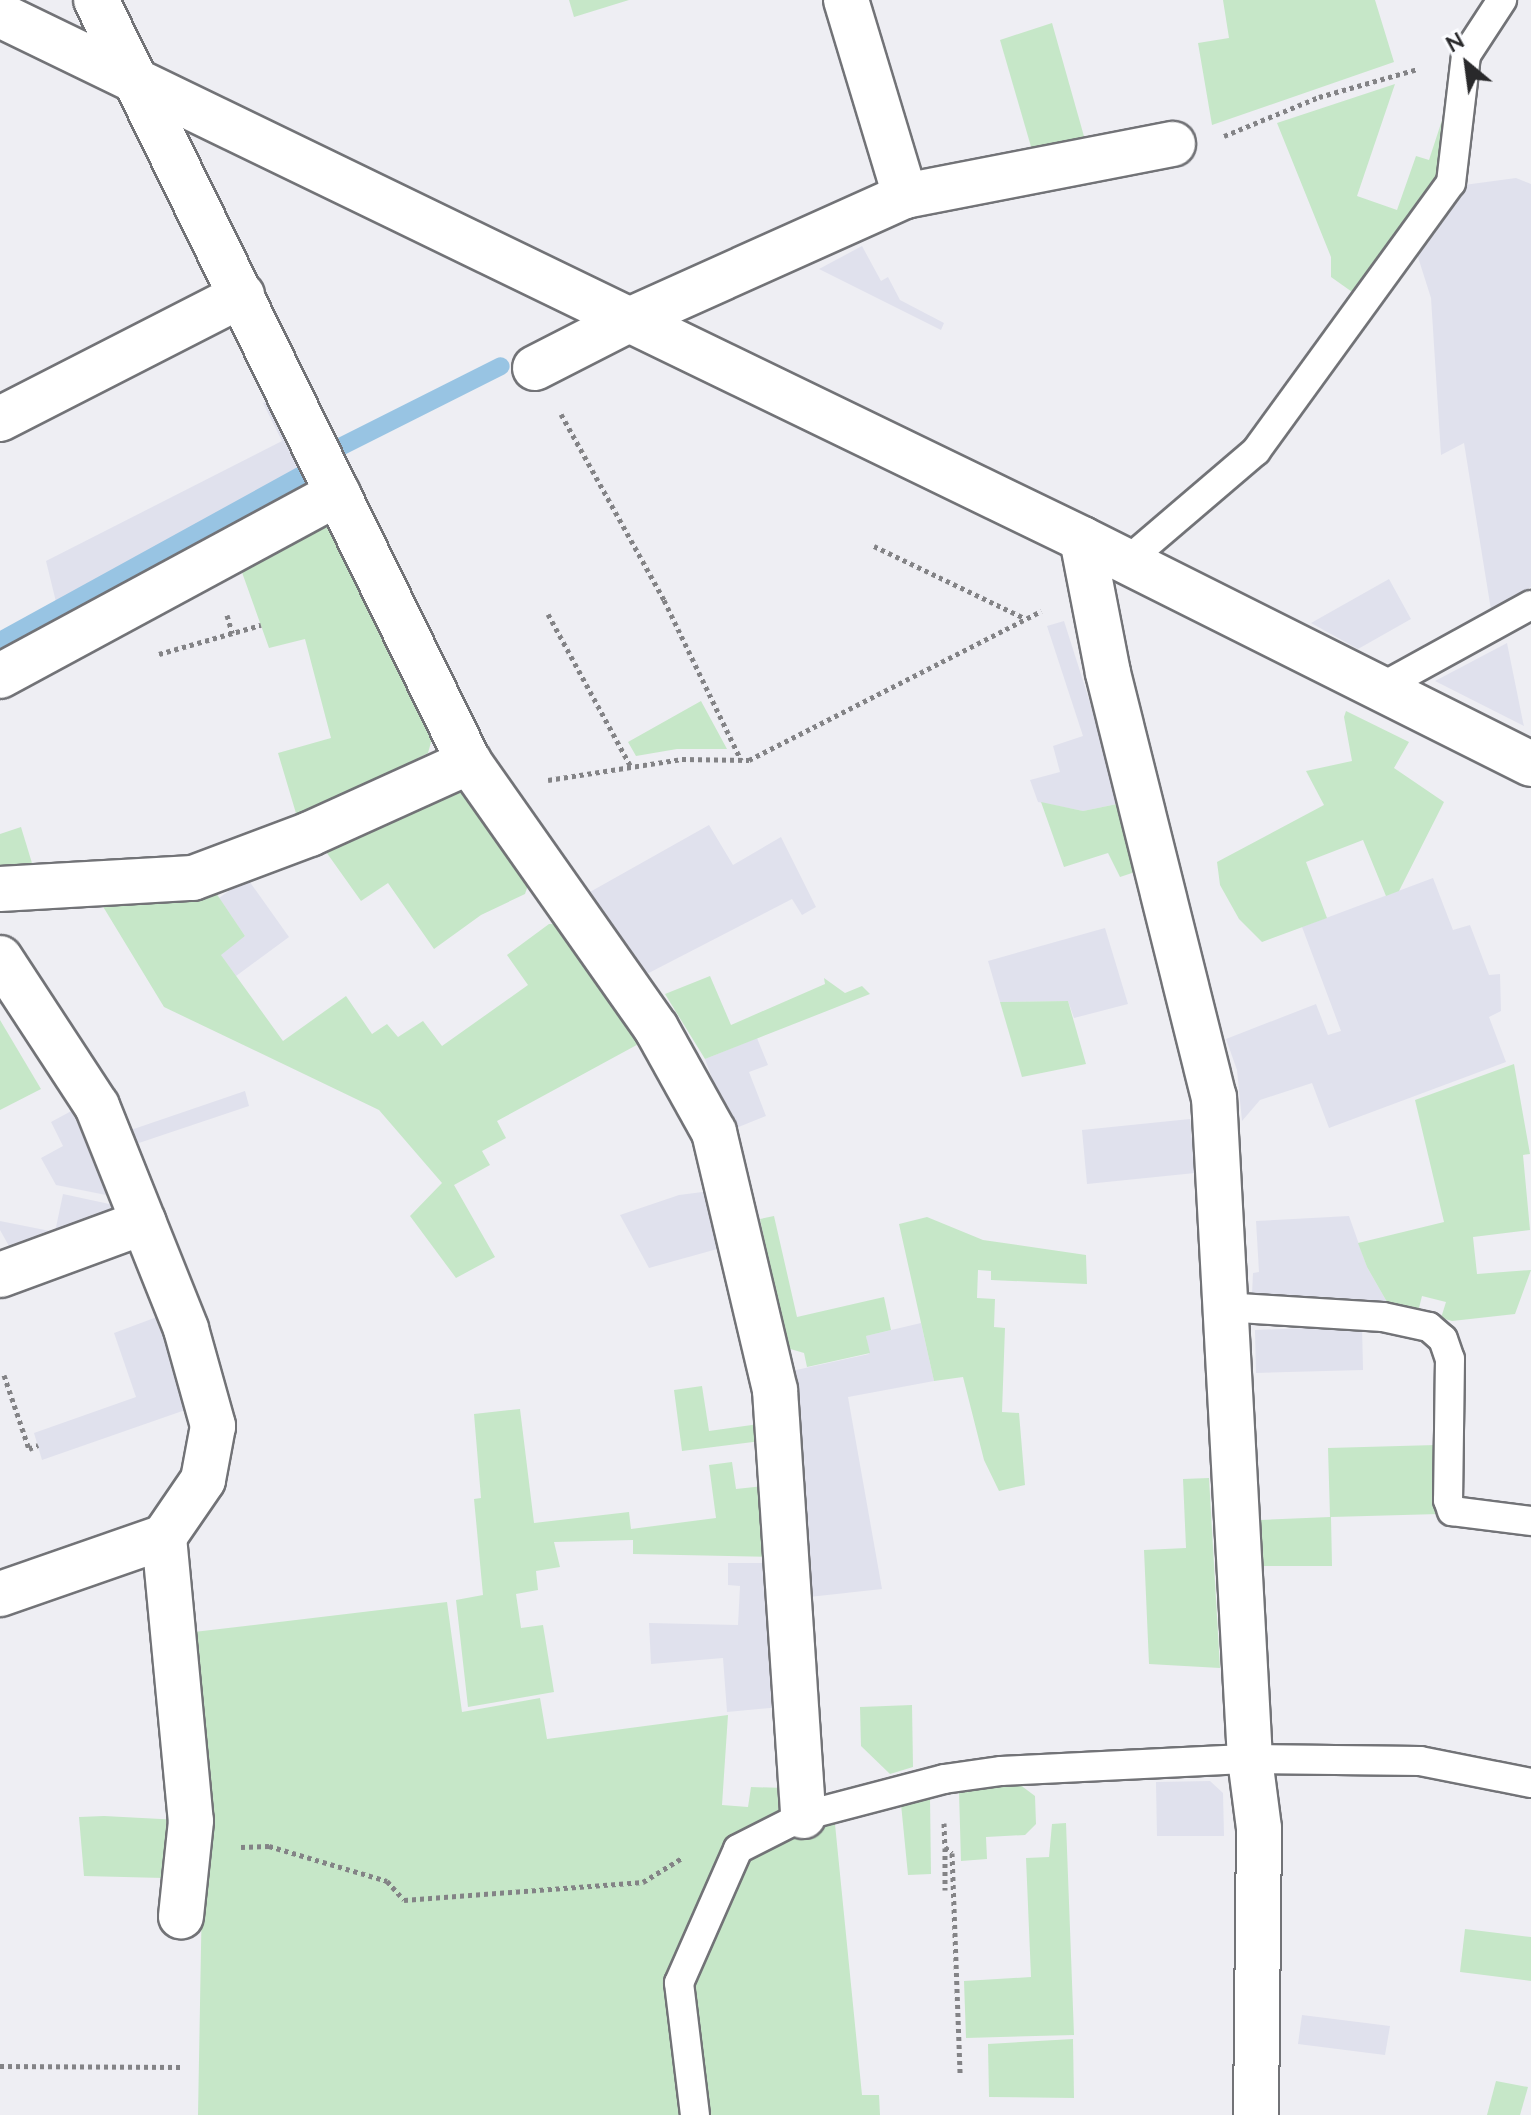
<!DOCTYPE html>
<html>
<head>
<meta charset="utf-8">
<style>
  body { margin:0 }
  #map { position:relative; width:1531px; height:2115px; overflow:hidden; background:#eeeef3; font-family:"Nunito Sans",sans-serif }
  div>[style] { position:absolute }
  [style*='--x'] { left:calc(var(--x)*1px); top:calc(var(--y)*1px); width:calc(var(--w)*1px); rotate:calc(var(--a)*1deg) }
  .built>* { inset:0; background:#e0e1ed }
  .green>* { inset:0; background:#c6e7c8 }
  .stream>* { height:18px; margin:-9px; padding:0 9px; transform-origin:9px; border-radius:9px; background:#98c4e3 }
  .path>* { height:5px; margin-top:-2.5px; transform-origin:0; background:repeating-linear-gradient(90deg,#838386 0 4px,transparent 0 8px) }
  .roads { filter:drop-shadow(2px 0 #727377) drop-shadow(-2px 0 #727377) drop-shadow(0 2px #727377) drop-shadow(0 -2px #727377) }
  .lane>* { height:28px; margin:-14px; padding:0 14px; transform-origin:14px; border-radius:14px; background:#fff }
  .street>* { height:44px; margin:-22px; padding:0 22px; transform-origin:22px; border-radius:22px; background:#fff }
  span { translate:-50% -50%; white-space:nowrap; text-align:center; line-height:1.15; -webkit-text-stroke:6px #fbfcff; paint-order:stroke }
  .north { position:absolute; left:1427px; top:24px; width:80px; height:80px; -webkit-text-stroke:6px #fbfcff; paint-order:stroke; rotate:331deg; font-size:22px; font-weight:700; line-height:32px; text-align:center; color:#29292b }
  .north::after { content:''; display:block; margin:auto; width:28px; height:36px; background:#29292b; clip-path:polygon(50% 0,100% 100%,50% 72%,0 100%) }
</style>
</head>
<body>
<div id="map">
  <div class="built">
    <div style="clip-path:polygon(1516px 178px,1531px 184px,1531px 587px,1491px 610px,1464px 443px,1441px 455px,1431px 298px,1417px 254px,1464px 185px)"></div>
    <div style="clip-path:polygon(862px 246px,881px 281px,888px 277px,900px 300px,944px 323px,941px 330px,819px 269px)"></div>
    <div style="clip-path:polygon(274px 399px,303px 462px,299px 473px,57px 606px,46px 561px,282px 441px,263px 403px)"></div>
    <div style="clip-path:polygon(1389px 579px,1411px 619px,1358px 649px,1311px 623px)"></div>
    <div style="clip-path:polygon(1064px 621px,1122px 803px,1083px 811px,1038px 802px,1030px 780px,1060px 772px,1053px 746px,1083px 736px,1047px 626px)"></div>
    <div style="clip-path:polygon(1507px 643px,1523px 722px,1524px 726px,1435px 681px)"></div>
    <div style="clip-path:polygon(709px 825px,733px 865px,781px 837px,816px 907px,802px 915px,792px 899px,639px 978px,581px 897px)"></div>
    <div style="clip-path:polygon(247px 878px,289px 937px,236px 976px,220px 954px,245px 936px,219px 898px)"></div>
    <div style="clip-path:polygon(1433px 878px,1453px 930px,1470px 925px,1489px 975px,1500px 974px,1501px 1011px,1489px 1017px,1506px 1062px,1329px 1128px,1312px 1083px,1260px 1100px,1242px 1121px,1237px 1070px,1226px 1039px,1316px 1004px,1328px 1035px,1341px 1031px,1302px 927px)"></div>
    <div style="clip-path:polygon(1105px 928px,1128px 1004px,1074px 1018px,1068px 1001px,1000px 1002px,988px 961px)"></div>
    <div style="clip-path:polygon(757px 1038px,768px 1065px,749px 1072px,766px 1116px,731px 1130px,705px 1059px)"></div>
    <div style="clip-path:polygon(245px 1091px,249px 1106px,127px 1147px,122px 1133px)"></div>
    <div style="clip-path:polygon(75px 1109px,111px 1196px,56px 1185px,41px 1158px,63px 1146px,51px 1122px)"></div>
    <div style="clip-path:polygon(1190px 1119px,1195px 1173px,1087px 1184px,1082px 1130px)"></div>
    <div style="clip-path:polygon(718px 1190px,728px 1246px,649px 1268px,620px 1215px,679px 1195px)"></div>
    <div style="clip-path:polygon(63px 1194px,114px 1205px,119px 1217px,14px 1255px,0 1230px,0 1221px,55px 1232px)"></div>
    <div style="clip-path:polygon(1349px 1216px,1367px 1267px,1387px 1302px,1252px 1294px,1253px 1273px,1259px 1272px,1256px 1221px)"></div>
    <div style="clip-path:polygon(165px 1314px,191px 1408px,42px 1460px,34px 1433px,136px 1397px,114px 1333px)"></div>
    <div style="clip-path:polygon(921px 1323px,934px 1381px,848px 1397px,882px 1589px,809px 1597px,787px 1372px,869px 1354px,866px 1336px)"></div>
    <div style="clip-path:polygon(1362px 1326px,1363px 1370px,1256px 1373px,1255px 1330px)"></div>
    <div style="clip-path:polygon(728px 1563px,770px 1563px,781px 1707px,727px 1712px,723px 1658px,651px 1664px,649px 1623px,738px 1625px,740px 1586px,728px 1585px)"></div>
    <div style="clip-path:polygon(1210px 1781px,1223px 1793px,1224px 1836px,1157px 1836px,1156px 1782px)"></div>
    <div style="clip-path:polygon(1302px 2015px,1390px 2026px,1385px 2055px,1298px 2044px)"></div>
  </div>
  <div class="green">
    <div style="clip-path:polygon(569px 0,629px 0,574px 17px)"></div>
    <div style="clip-path:polygon(1223px 0,1375px 0,1394px 62px,1212px 125px,1198px 43px,1229px 38px)"></div>
    <div style="clip-path:polygon(1052px 23px,1087px 147px,1034px 157px,1000px 40px)"></div>
    <div style="clip-path:polygon(1395px 84px,1357px 196px,1397px 210px,1416px 156px,1429px 160px,1445px 111px,1452px 113px,1440px 179px,1355px 294px,1331px 277px,1331px 257px,1277px 123px)"></div>
    <div style="clip-path:polygon(311px 523px,330px 528px,433px 735px,428px 753px,298px 820px,278px 753px,331px 738px,305px 639px,269px 648px,239px 564px)"></div>
    <div style="clip-path:polygon(701px 701px,727px 749px,677px 749px,636px 756px,628px 742px)"></div>
    <div style="clip-path:polygon(1346px 711px,1409px 742px,1394px 768px,1444px 802px,1399px 891px,1386px 896px,1363px 840px,1306px 862px,1327px 918px,1262px 942px,1239px 919px,1220px 885px,1217px 862px,1324px 805px,1306px 771px,1352px 761px,1344px 717px)"></div>
    <div style="clip-path:polygon(460px 780px,531px 876px,525px 894px,481px 915px,434px 949px,388px 883px,361px 901px,324px 849px)"></div>
    <div style="clip-path:polygon(1041px 802px,1083px 811px,1122px 803px,1141px 870px,1120px 877px,1108px 853px,1064px 867px)"></div>
    <div style="clip-path:polygon(21px 827px,35px 873px,0 874px,0 834px)"></div>
    <div style="clip-path:polygon(212px 887px,245px 936px,221px 955px,283px 1041px,346px 996px,372px 1034px,387px 1024px,398px 1037px,423px 1021px,442px 1046px,528px 985px,507px 955px,549px 924px,563px 924px,644px 1041px,497px 1121px,506px 1138px,482px 1151px,490px 1165px,454px 1185px,495px 1257px,456px 1278px,410px 1216px,442px 1183px,379px 1110px,164px 1007px,96px 895px)"></div>
    <div style="clip-path:polygon(710px 976px,731px 1025px,825px 984px,824px 978px,845px 993px,862px 986px,870px 994px,705px 1059px,665px 994px)"></div>
    <div style="clip-path:polygon(1068px 1001px,1086px 1064px,1022px 1077px,1000px 1002px)"></div>
    <div style="clip-path:polygon(0 1020px,41px 1089px,0 1110px)"></div>
    <div style="clip-path:polygon(1514px 1064px,1530px 1154px,1523px 1155px,1530px 1230px,1473px 1237px,1477px 1274px,1531px 1270px,1515px 1314px,1452px 1321px,1441px 1318px,1446px 1302px,1422px 1296px,1418px 1312px,1387px 1302px,1367px 1267px,1358px 1243px,1444px 1222px,1415px 1100px)"></div>
    <div style="clip-path:polygon(774px 1216px,797px 1317px,884px 1297px,891px 1330px,866px 1336px,870px 1353px,807px 1367px,804px 1353px,787px 1348px,760px 1219px)"></div>
    <div style="clip-path:polygon(927px 1217px,983px 1240px,1086px 1255px,1087px 1284px,991px 1280px,991px 1271px,978px 1270px,977px 1298px,995px 1299px,994px 1327px,1005px 1328px,1002px 1412px,1019px 1413px,1025px 1485px,999px 1491px,984px 1460px,963px 1377px,934px 1381px,899px 1224px)"></div>
    <div style="clip-path:polygon(702px 1386px,709px 1431px,759px 1424px,761px 1441px,682px 1451px,674px 1390px)"></div>
    <div style="clip-path:polygon(520px 1409px,534px 1523px,629px 1512px,631px 1529px,716px 1518px,709px 1465px,732px 1462px,736px 1489px,765px 1486px,770px 1557px,633px 1554px,633px 1540px,554px 1542px,560px 1567px,536px 1571px,538px 1590px,516px 1594px,521px 1628px,543px 1625px,554px 1692px,468px 1707px,456px 1600px,483px 1595px,474px 1499px,481px 1498px,474px 1414px)"></div>
    <div style="clip-path:polygon(1436px 1445px,1439px 1514px,1331px 1517px,1332px 1566px,1262px 1566px,1261px 1520px,1330px 1517px,1328px 1448px)"></div>
    <div style="clip-path:polygon(1209px 1478px,1220px 1668px,1149px 1664px,1144px 1550px,1186px 1548px,1183px 1479px)"></div>
    <div style="clip-path:polygon(447px 1602px,462px 1712px,540px 1698px,547px 1739px,728px 1715px,722px 1805px,748px 1807px,751px 1787px,785px 1788px,835px 1824px,862px 2095px,879px 2095px,880px 2115px,198px 2115px,203px 1837px,194px 1632px)"></div>
    <div style="clip-path:polygon(912px 1705px,913px 1767px,890px 1774px,861px 1746px,860px 1707px)"></div>
    <div style="clip-path:polygon(1015px 1781px,1035px 1796px,1036px 1824px,1025px 1835px,986px 1837px,987px 1859px,961px 1861px,959px 1792px)"></div>
    <div style="clip-path:polygon(930px 1797px,931px 1874px,908px 1875px,901px 1804px)"></div>
    <div style="clip-path:polygon(104px 1816px,180px 1820px,164px 1878px,84px 1876px,79px 1817px)"></div>
    <div style="clip-path:polygon(1066px 1823px,1074px 2035px,966px 2038px,964px 1981px,1031px 1977px,1026px 1858px,1049px 1857px,1052px 1824px)"></div>
    <div style="clip-path:polygon(1465px 1929px,1531px 1937px,1531px 1981px,1460px 1972px)"></div>
    <div style="clip-path:polygon(1073px 2039px,1074px 2098px,989px 2097px,988px 2044px)"></div>
    <div style="clip-path:polygon(1496px 2081px,1528px 2087px,1520px 2115px,1487px 2115px)"></div>
  </div>
  <div class="stream">
    <div style="--x:338;--y:448;--w:182;--a:-26.7"></div>
    <div style="--x:0;--y:641;--w:342;--a:-28.8"></div>
  </div>
  <div class="path">
    <div style="--x:1224;--y:136;--w:103;--a:-22.3"></div>
    <div style="--x:1319;--y:97;--w:103;--a:-15.8"></div>
    <div style="--x:561;--y:414;--w:213;--a:61"></div>
    <div style="--x:664;--y:600;--w:178;--a:64.3"></div>
    <div style="--x:874;--y:546;--w:166;--a:25.6"></div>
    <div style="--x:548;--y:614;--w:174;--a:61.5"></div>
    <div style="--x:227;--y:615;--w:19;--a:74"></div>
    <div style="--x:159;--y:654;--w:106;--a:-15.9"></div>
    <div style="--x:548;--y:780;--w:136;--a:-8.9"></div>
    <div style="--x:682;--y:759;--w:67;--a:0.9"></div>
    <div style="--x:749;--y:760;--w:328;--a:-27"></div>
    <div style="--x:4;--y:1375;--w:78;--a:71.3"></div>
    <div style="--x:29;--y:1449;--w:10;--a:-24"></div>
    <div style="--x:944;--y:1823;--w:24;--a:88"></div>
    <div style="--x:945;--y:1847;--w:9;--a:41"></div>
    <div style="--x:952;--y:1853;--w:222;--a:87.9"></div>
    <div style="--x:241;--y:1847;--w:28;--a:-2"></div>
    <div style="--x:269;--y:1846;--w:123;--a:16.5"></div>
    <div style="--x:387;--y:1881;--w:25;--a:48"></div>
    <div style="--x:404;--y:1900;--w:240;--a:-4.3"></div>
    <div style="--x:643;--y:1882;--w:46;--a:-31.6"></div>
    <div style="--x:945;--y:1848;--w:42;--a:90"></div>
    <div style="--x:0;--y:2066;--w:181;--a:0.3"></div>
  </div>
  <div class="roads">
    <div class="lane">
      <div style="--x:1126;--y:562;--w:171;--a:-40.5"></div>
      <div style="--x:1256;--y:451;--w:331;--a:-54"></div>
      <div style="--x:1451;--y:183;--w:129;--a:-83.3"></div>
      <div style="--x:1466;--y:55;--w:66;--a:-56.8"></div>
      <div style="--x:1380;--y:688;--w:172;--a:-28.8"></div>
      <div style="--x:1223;--y:1307;--w:160;--a:3.6"></div>
      <div style="--x:1383;--y:1317;--w:47;--a:12.3"></div>
      <div style="--x:1429;--y:1327;--w:18;--a:41"></div>
      <div style="--x:1443;--y:1339;--w:21;--a:71"></div>
      <div style="--x:1450;--y:1359;--w:141;--a:90.8"></div>
      <div style="--x:1448;--y:1500;--w:12;--a:70"></div>
      <div style="--x:1452;--y:1511;--w:80;--a:7.2"></div>
      <div style="--x:695;--y:2115;--w:133;--a:-96.9"></div>
      <div style="--x:679;--y:1983;--w:146;--a:-66.2"></div>
      <div style="--x:738;--y:1849;--w:73;--a:-26.9"></div>
      <div style="--x:803;--y:1816;--w:146;--a:-14.7"></div>
      <div style="--x:944;--y:1779;--w:58;--a:-8"></div>
      <div style="--x:1001;--y:1771;--w:249;--a:-2.8"></div>
      <div style="--x:1250;--y:1759;--w:170;--a:0.7"></div>
      <div style="--x:1420;--y:1761;--w:113;--a:11.2"></div>
    </div>
    <div class="street">
      <div style="--x:96;--y:0;--w:848;--a:63.92"></div>
      <div style="--x:469;--y:762;--w:325;--a:54.9"></div>
      <div style="--x:656;--y:1028;--w:119;--a:60.9"></div>
      <div style="--x:714;--y:1132;--w:265;--a:76.7"></div>
      <div style="--x:775;--y:1390;--w:427;--a:86.2"></div>
      <div style="--x:846;--y:0;--w:205;--a:73.2"></div>
      <div style="--x:0;--y:15;--w:1202;--a:25.84"></div>
      <div style="--x:1082;--y:539;--w:502;--a:26.62"></div>
      <div style="--x:535;--y:368;--w:106;--a:-27.1"></div>
      <div style="--x:629;--y:320;--w:303;--a:-24.2"></div>
      <div style="--x:905;--y:196;--w:273;--a:-11"></div>
      <div style="--x:0;--y:419;--w:272;--a:-27.1"></div>
      <div style="--x:1082;--y:539;--w:136;--a:79"></div>
      <div style="--x:1108;--y:673;--w:437;--a:76"></div>
      <div style="--x:1214;--y:1097;--w:663;--a:86.89"></div>
      <div style="--x:1250;--y:1759;--w:70;--a:82.6"></div>
      <div style="--x:1259;--y:1828;--w:287;--a:90.6"></div>
      <div style="--x:0;--y:676;--w:384;--a:-28.4"></div>
      <div style="--x:0;--y:889;--w:193;--a:-3.3"></div>
      <div style="--x:193;--y:878;--w:125;--a:-20.6"></div>
      <div style="--x:310;--y:834;--w:175;--a:-24.4"></div>
      <div style="--x:0;--y:958;--w:177;--a:56.8"></div>
      <div style="--x:97;--y:1106;--w:240;--a:68.2"></div>
      <div style="--x:186;--y:1329;--w:101;--a:74.4"></div>
      <div style="--x:213;--y:1426;--w:55;--a:100.5"></div>
      <div style="--x:203;--y:1480;--w:69;--a:124.4"></div>
      <div style="--x:164;--y:1537;--w:174;--a:160.8"></div>
      <div style="--x:0;--y:1275;--w:153;--a:-20.2"></div>
      <div style="--x:164;--y:1537;--w:285;--a:84.6"></div>
      <div style="--x:191;--y:1821;--w:96;--a:96"></div>
    </div>
  </div>
  <div class="north">N</div>
</div>
</body>
</html>
